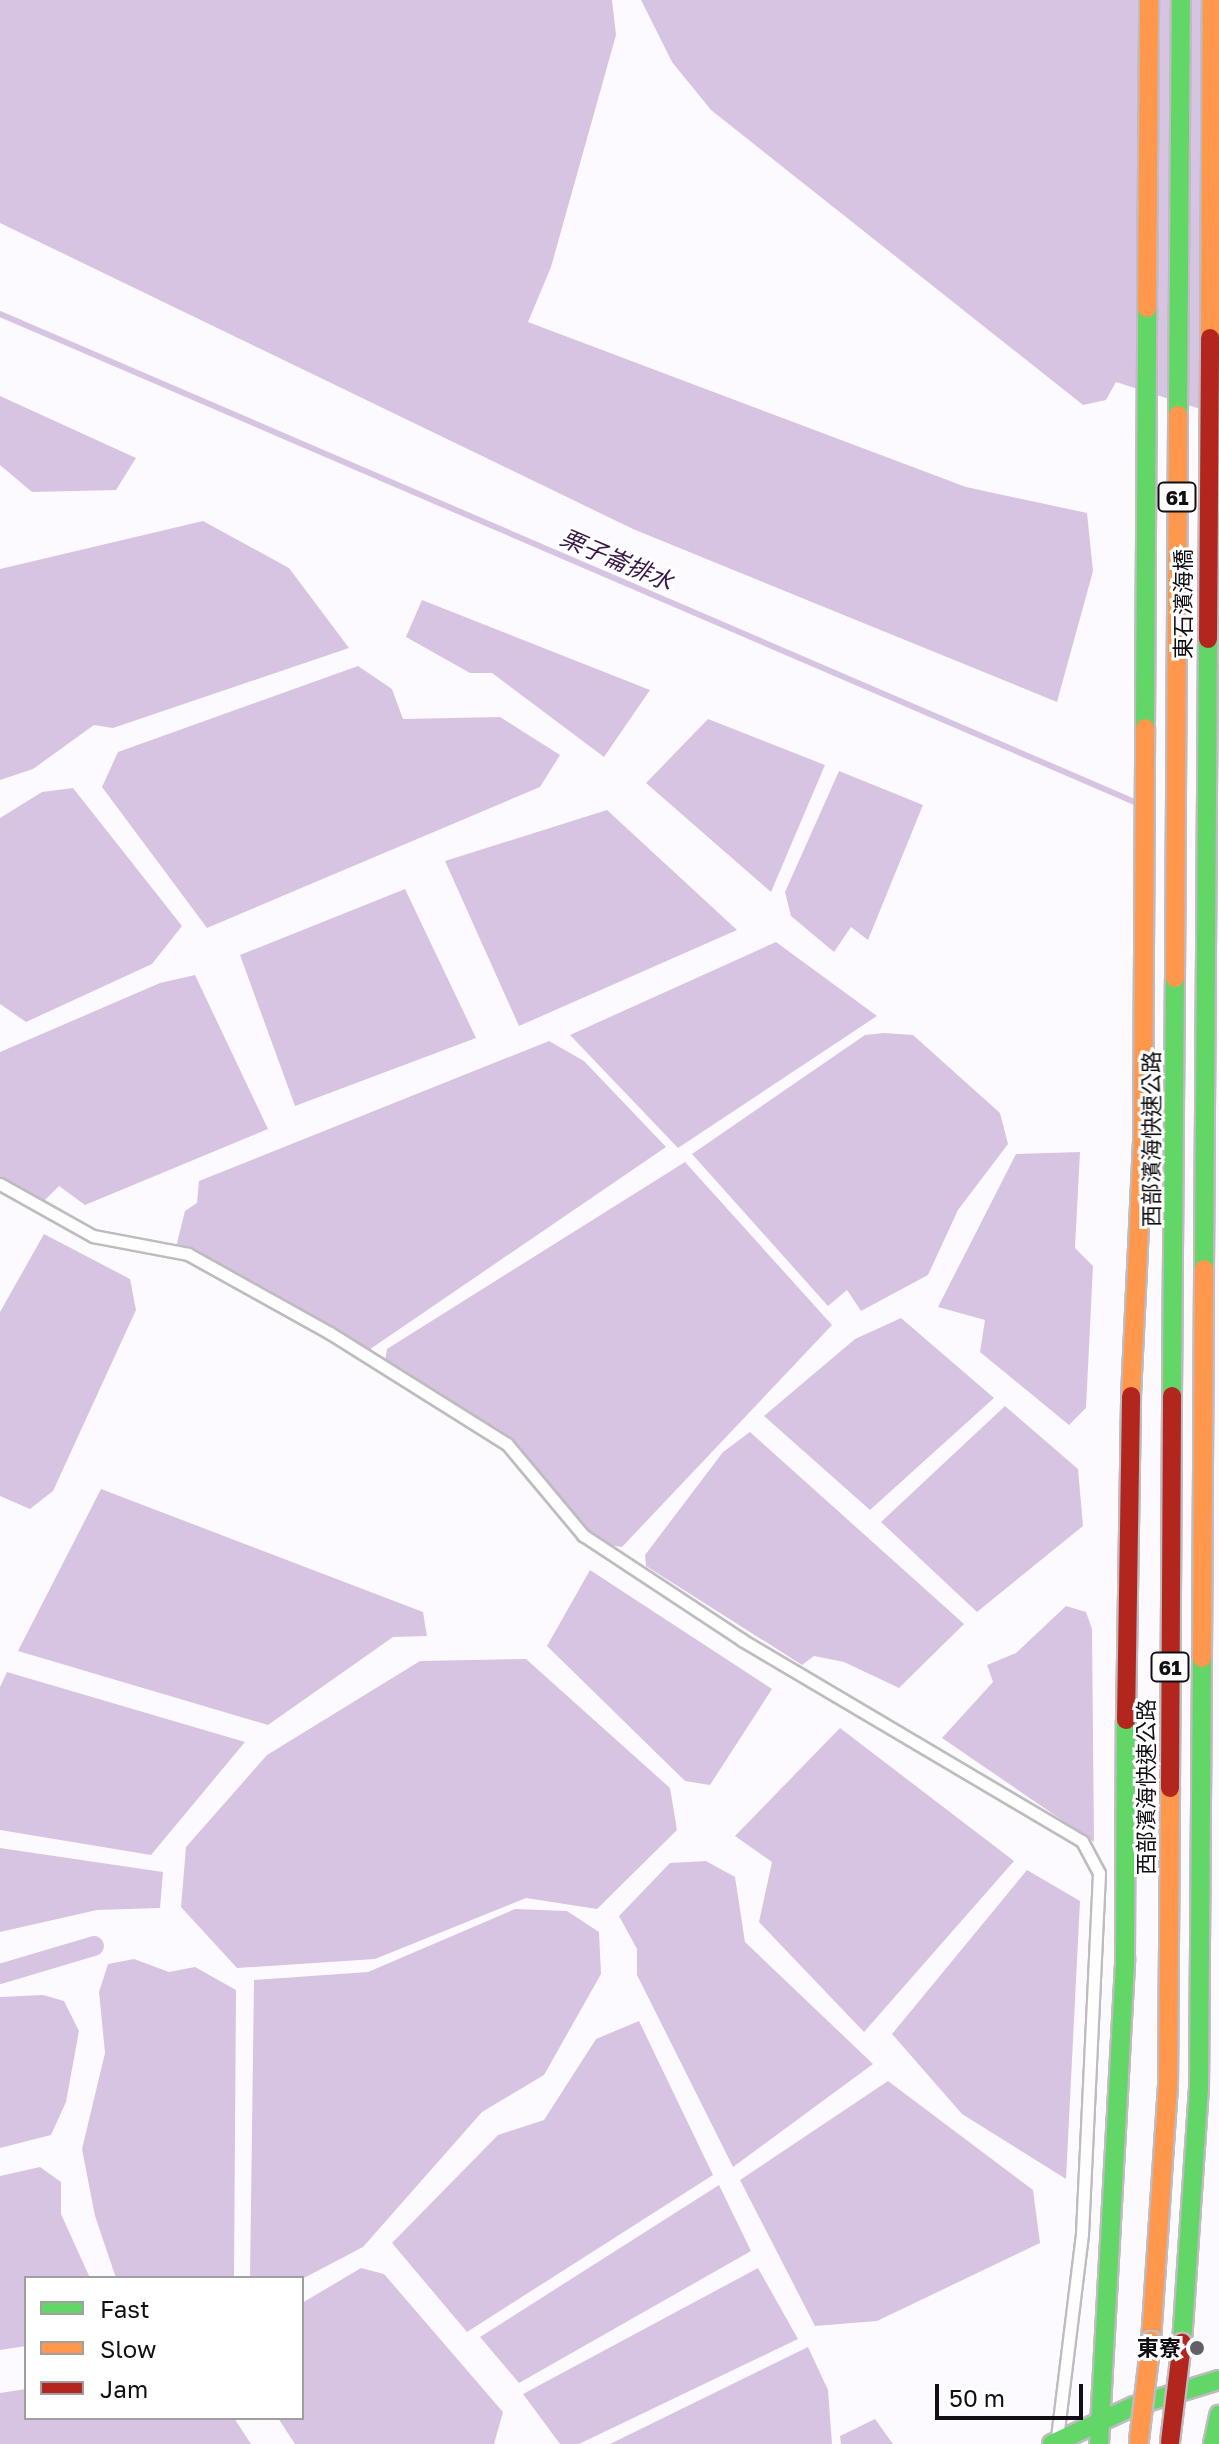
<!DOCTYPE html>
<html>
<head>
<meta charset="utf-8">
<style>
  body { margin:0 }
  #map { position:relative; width:1219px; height:2444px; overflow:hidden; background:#fcfafe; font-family:"Golos Text","Noto Sans TC",sans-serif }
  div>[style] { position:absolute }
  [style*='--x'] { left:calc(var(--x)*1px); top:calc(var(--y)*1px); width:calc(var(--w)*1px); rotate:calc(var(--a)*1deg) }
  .water>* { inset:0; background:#d7c4e2 }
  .stream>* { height:6px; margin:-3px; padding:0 3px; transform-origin:3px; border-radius:3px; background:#d7c4e2 }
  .canal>* { height:20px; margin:-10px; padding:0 10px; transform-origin:10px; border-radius:10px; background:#d7c4e2 }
  .roads { filter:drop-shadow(2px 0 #bfbcc0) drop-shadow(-2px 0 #bfbcc0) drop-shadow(0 2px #bfbcc0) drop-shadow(0 -2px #bfbcc0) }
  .lane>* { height:11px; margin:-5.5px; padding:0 5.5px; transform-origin:5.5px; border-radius:5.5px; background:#fffeff }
  .fast>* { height:18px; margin:-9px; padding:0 9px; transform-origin:9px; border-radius:9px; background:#63d668 }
  .slow>* { height:18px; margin:-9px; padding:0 9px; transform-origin:9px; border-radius:9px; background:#ff974d }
  .jam>* { height:18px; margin:-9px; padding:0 9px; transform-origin:9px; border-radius:9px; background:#b3261e }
  .bridges { filter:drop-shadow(2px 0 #bfbcc0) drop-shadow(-2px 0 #bfbcc0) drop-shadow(0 2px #bfbcc0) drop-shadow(0 -2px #bfbcc0) }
  .slow-bridge>* { height:18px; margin:-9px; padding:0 9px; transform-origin:9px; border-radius:9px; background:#ff974d }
  .jam-bridge>* { height:18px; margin:-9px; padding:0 9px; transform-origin:9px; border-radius:9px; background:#b3261e }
  .dots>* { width:22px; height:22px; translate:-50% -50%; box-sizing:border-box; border:4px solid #fff; border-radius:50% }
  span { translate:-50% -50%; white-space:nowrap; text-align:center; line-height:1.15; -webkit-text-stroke:6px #fff; paint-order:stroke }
  .shield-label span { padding:2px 6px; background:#fff; border:2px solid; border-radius:6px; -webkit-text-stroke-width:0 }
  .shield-label { font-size:20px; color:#120f14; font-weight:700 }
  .street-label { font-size:22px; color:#120f14 }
  .poi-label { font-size:22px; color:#120f14; font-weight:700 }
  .right { translate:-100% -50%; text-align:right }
  .water-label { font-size:24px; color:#391749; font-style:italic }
  .legend { position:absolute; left:24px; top:2276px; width:280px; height:144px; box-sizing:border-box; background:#fff; border:2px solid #a09fa1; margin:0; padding:10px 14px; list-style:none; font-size:24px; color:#120f14 }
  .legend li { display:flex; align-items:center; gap:16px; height:40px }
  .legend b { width:40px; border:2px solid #a09fa1 }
  .scale { position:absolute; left:935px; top:2384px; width:148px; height:36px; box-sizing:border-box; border:4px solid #120f14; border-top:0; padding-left:10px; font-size:24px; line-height:28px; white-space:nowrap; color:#120f14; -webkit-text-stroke:6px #fff; paint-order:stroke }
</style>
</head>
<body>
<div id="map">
  <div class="water">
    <div style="clip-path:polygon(0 0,612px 0,616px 35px,551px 267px,528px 322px,966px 487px,1087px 513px,1093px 571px,1057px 702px,633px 529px,0 223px)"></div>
    <div style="clip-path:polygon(641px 0,1219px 0,1219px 415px,1116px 382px,1106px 400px,1083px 405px,711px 110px,672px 62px)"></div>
    <div style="clip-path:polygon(0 396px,136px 458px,116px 490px,32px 492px,0 465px)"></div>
    <div style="clip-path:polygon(203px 521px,289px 568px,349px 648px,113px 728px,94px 725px,33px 769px,0 780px,0 569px)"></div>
    <div style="clip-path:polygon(422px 600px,650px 690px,604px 757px,492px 673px,470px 673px,406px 637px)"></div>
    <div style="clip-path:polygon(358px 666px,392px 689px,403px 719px,500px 717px,560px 755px,540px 787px,207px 928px,102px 787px,118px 752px)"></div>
    <div style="clip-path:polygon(708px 719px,825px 765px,771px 892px,646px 783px)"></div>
    <div style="clip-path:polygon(839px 771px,923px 805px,868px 940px,851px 927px,834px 952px,791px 916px,785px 892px)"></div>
    <div style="clip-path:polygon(73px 788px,182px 926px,152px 964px,26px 1022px,0 1004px,0 818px,42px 792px)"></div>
    <div style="clip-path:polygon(607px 810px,737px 930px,519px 1026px,445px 861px)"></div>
    <div style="clip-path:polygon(405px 889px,476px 1038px,295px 1106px,240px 955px)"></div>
    <div style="clip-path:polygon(776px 942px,877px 1016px,678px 1148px,570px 1035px)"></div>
    <div style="clip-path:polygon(195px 975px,268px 1129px,85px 1205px,59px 1186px,41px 1204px,0 1183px,0 1052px,160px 983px)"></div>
    <div style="clip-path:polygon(884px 1033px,913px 1035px,1000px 1113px,1008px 1144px,958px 1210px,928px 1275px,861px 1311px,847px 1290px,828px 1306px,692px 1154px,865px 1035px)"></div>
    <div style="clip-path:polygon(549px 1041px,584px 1061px,666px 1147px,363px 1354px,175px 1251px,185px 1211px,197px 1203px,199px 1181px)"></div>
    <div style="clip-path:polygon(1080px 1152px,1075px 1248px,1093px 1266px,1086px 1408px,1069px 1425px,980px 1352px,985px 1320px,938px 1307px,1016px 1154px)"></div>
    <div style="clip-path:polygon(685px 1162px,832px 1325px,622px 1547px,595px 1543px,522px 1458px,384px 1367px,387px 1349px)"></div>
    <div style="clip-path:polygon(44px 1234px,130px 1279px,136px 1310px,53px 1491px,30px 1509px,0 1496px,0 1312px)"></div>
    <div style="clip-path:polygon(901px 1318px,994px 1398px,870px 1510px,764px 1416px,855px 1339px)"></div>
    <div style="clip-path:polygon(1005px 1406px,1078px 1469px,1083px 1526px,977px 1612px,881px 1522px)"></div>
    <div style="clip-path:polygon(750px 1432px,964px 1624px,899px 1688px,844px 1662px,814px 1656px,802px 1665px,646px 1566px,645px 1555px,723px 1452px)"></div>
    <div style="clip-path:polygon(101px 1489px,423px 1612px,427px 1636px,393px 1637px,268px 1725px,18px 1651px)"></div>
    <div style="clip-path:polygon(590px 1570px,772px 1689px,710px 1785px,685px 1781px,547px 1646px)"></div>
    <div style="clip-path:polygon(1066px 1606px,1086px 1612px,1092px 1629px,1094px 1842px,942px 1738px,993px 1682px,987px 1665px,1016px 1653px)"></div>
    <div style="clip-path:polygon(526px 1659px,670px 1788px,677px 1830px,597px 1909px,526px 1898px,375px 1959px,237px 1968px,181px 1907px,186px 1847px,267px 1755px,420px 1661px)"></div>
    <div style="clip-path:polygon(7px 1672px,245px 1742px,151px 1855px,0 1830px,0 1687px)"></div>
    <div style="clip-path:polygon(840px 1728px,1014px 1861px,864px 2032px,759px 1922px,772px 1862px,735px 1836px)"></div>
    <div style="clip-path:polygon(0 1848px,163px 1872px,160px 1908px,97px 1910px,0 1932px)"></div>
    <div style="clip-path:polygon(706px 1861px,735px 1877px,745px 1942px,873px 2064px,733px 2167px,637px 1975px,637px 1949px,619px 1916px,670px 1863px)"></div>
    <div style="clip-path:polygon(1027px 1870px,1080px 1901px,1066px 2179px,962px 2114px,892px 2034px)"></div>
    <div style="clip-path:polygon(515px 1909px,567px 1911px,599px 1932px,601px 1974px,544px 2075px,482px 2112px,363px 2247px,302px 2279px,250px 2278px,254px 1980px,368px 1972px)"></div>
    <div style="clip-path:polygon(134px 1959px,169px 1972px,195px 1967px,236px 1990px,234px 2278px,116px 2278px,95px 2216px,82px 2149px,105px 2053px,99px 1992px,108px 1964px)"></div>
    <div style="clip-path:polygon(43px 1995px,64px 2001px,79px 2031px,66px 2102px,51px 2135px,0 2148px,0 1997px)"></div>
    <div style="clip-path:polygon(639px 2021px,713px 2175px,467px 2332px,392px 2243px,498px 2135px,544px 2120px,596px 2039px)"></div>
    <div style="clip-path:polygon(888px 2081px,1033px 2190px,1040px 2243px,877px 2321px,815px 2326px,740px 2180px)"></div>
    <div style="clip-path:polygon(40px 2167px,61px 2182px,61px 2214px,90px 2278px,26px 2278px,26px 2346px,0 2350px,0 2176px)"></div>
    <div style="clip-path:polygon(719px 2185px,751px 2251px,519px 2383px,480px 2337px)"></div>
    <div style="clip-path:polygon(361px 2268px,384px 2274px,503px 2412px,494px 2444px,295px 2444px,278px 2418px,302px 2418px,302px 2303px)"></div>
    <div style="clip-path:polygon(758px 2268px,798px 2339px,579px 2444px,560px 2444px,523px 2394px)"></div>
    <div style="clip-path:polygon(808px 2347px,828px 2390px,832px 2444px,610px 2444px)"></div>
    <div style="clip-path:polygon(26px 2389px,26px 2418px,234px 2418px,251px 2444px,0 2444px,0 2393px)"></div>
    <div style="clip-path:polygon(875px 2419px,893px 2444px,841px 2444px,840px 2436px)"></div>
  </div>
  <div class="stream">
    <div style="--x:0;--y:314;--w:1235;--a:23.27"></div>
  </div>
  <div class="canal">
    <div style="--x:0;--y:1974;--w:98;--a:-16.6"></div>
  </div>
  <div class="roads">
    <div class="lane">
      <div style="--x:0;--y:1184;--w:107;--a:29.2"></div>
      <div style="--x:93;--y:1236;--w:97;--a:10.7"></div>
      <div style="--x:188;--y:1254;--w:162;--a:29.1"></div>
      <div style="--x:330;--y:1333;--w:209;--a:32.1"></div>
      <div style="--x:507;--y:1444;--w:119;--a:50.1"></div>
      <div style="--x:583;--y:1535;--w:191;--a:33.4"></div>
      <div style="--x:742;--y:1640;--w:395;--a:30.6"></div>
      <div style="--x:1082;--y:1841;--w:36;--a:62"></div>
      <div style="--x:1099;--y:1873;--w:361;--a:92.7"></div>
      <div style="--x:1082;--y:2234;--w:205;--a:97"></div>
    </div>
    <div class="fast">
      <div style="--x:1178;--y:415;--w:415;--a:-89.6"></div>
      <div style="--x:1145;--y:728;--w:420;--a:-89.7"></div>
      <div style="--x:1204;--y:1269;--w:630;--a:-89.64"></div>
      <div style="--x:1172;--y:1396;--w:418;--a:-89.6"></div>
      <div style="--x:1182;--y:2343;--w:254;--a:-86.2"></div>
      <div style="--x:1199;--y:2090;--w:432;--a:-89.6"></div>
      <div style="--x:1052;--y:2444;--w:90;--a:-24.9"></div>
      <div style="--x:1134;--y:2406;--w:89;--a:-17"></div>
      <div style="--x:1099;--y:2444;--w:486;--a:-86.9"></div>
      <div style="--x:1125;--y:1959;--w:239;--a:-89.8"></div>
      <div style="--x:1213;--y:2444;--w:30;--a:-78"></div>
    </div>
    <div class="slow">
      <div style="--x:1147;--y:308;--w:308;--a:-89.6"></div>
      <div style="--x:1210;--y:338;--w:338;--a:-89.7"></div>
      <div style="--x:1175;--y:978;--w:563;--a:-89.69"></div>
      <div style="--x:1131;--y:1396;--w:254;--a:-87.3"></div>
      <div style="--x:1143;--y:1142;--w:414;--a:-89.7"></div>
      <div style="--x:1202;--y:1658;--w:389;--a:-89.7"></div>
      <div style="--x:1151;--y:2341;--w:254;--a:-86.2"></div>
      <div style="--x:1168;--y:2088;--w:300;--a:-89.6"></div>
    </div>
    <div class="jam">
      <div style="--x:1208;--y:639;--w:301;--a:-89.6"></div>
      <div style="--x:1126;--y:1720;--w:324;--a:-89.1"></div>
      <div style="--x:1170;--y:1788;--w:392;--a:-89.7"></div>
    </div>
  </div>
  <div class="bridges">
    <div class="slow-bridge">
      <div style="--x:1139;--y:2440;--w:100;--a:-83.1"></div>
    </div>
    <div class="jam-bridge">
      <div style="--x:1170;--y:2442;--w:100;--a:-83.1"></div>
    </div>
  </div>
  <div class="dots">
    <div style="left:1197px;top:2348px;background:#646166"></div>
  </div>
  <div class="shield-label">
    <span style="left:1177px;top:497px">61</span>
    <span style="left:1170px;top:1667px">61</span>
  </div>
  <div class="street-label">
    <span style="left:1183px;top:604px;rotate:-90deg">東石濱海橋</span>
    <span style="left:1151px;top:1139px;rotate:-90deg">西部濱海快速公路</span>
    <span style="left:1146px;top:1787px;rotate:-90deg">西部濱海快速公路</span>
  </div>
  <div class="poi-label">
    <span class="right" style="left:1181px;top:2348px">東寮</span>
  </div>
  <div class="water-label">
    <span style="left:617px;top:559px;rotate:23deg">栗子崙排水</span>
  </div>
  <ul class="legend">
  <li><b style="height:10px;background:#63d668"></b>Fast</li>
  <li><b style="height:10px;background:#ff974d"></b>Slow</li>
  <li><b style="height:10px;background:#b3261e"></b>Jam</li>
  </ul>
  <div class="scale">50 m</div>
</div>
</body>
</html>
